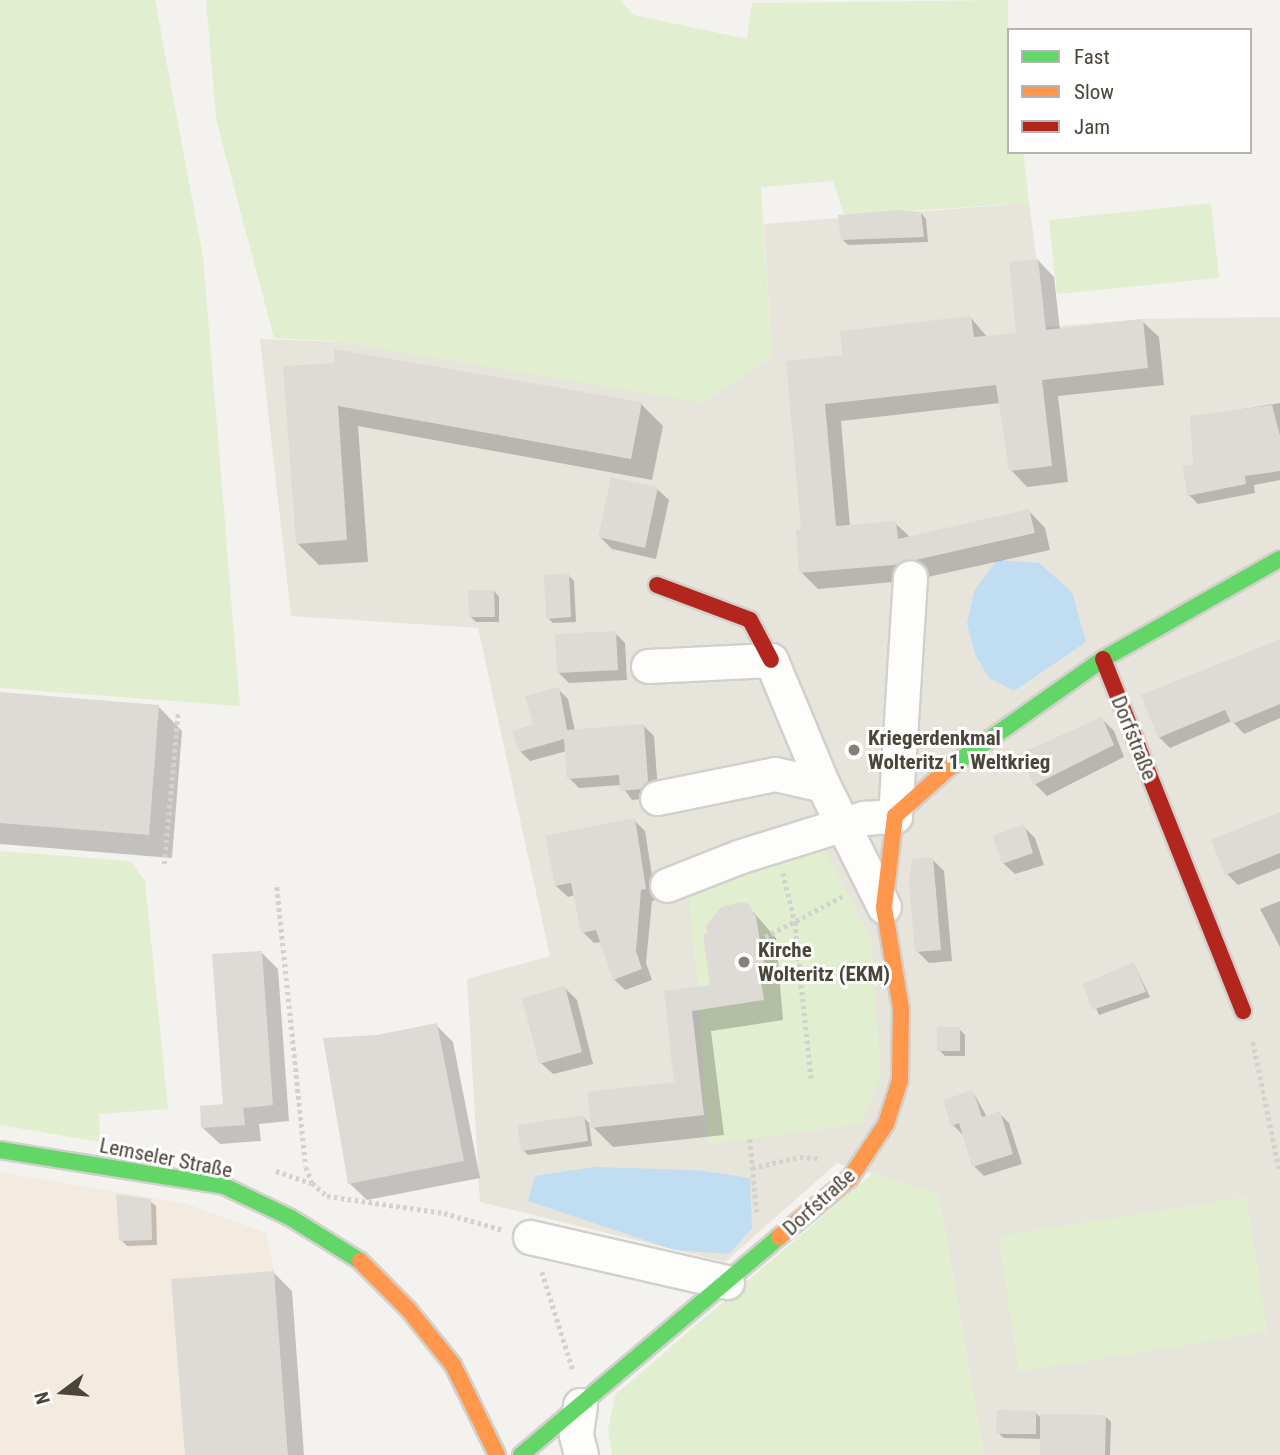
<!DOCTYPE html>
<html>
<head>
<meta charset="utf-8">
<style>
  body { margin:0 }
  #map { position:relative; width:1280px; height:1455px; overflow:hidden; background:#f4f2ee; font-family:"Roboto Condensed",sans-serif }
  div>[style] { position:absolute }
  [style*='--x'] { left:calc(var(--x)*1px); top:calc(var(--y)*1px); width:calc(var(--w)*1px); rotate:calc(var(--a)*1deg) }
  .residential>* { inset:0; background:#e7e4dc }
  .commercial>* { inset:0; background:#f3ebdf }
  .green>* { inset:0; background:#e1eecf }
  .water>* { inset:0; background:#c0ddf1 }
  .shadow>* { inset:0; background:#0003 }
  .building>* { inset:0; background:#dedbd6 }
  .path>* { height:4.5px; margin-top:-2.25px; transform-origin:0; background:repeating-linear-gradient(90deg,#d3d2cc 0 3.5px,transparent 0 7px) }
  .roads { filter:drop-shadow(2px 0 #d2d0cb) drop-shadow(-2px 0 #d2d0cb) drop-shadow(0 2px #d2d0cb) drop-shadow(0 -2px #d2d0cb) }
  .street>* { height:33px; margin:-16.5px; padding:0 16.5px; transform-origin:16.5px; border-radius:16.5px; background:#fdfdfc }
  .fast>* { height:16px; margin:-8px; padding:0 8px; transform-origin:8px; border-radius:8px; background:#63d668 }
  .slow>* { height:16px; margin:-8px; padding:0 8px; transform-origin:8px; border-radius:8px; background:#ff974d }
  .jam>* { height:16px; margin:-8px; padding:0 8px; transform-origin:8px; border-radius:8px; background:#b3261e }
  .dots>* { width:19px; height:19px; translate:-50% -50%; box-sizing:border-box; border:4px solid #fff; border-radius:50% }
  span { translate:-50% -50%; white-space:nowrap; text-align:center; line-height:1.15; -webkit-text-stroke:6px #fff; paint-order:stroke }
  .poi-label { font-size:21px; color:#4b4439; font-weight:700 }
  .left { translate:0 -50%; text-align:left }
  .street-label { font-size:21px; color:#4b4439 }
  .legend { position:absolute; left:1007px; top:28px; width:245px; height:126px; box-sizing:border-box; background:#fff; border:2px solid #b7b4b0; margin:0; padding:9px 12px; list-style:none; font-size:21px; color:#4b4439 }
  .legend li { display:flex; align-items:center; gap:14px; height:35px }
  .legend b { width:35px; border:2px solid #b7b4b0 }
  .north { position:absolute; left:28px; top:1357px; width:70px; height:70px; -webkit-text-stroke:5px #fff; paint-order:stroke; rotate:254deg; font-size:19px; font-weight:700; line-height:28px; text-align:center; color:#4b4439 }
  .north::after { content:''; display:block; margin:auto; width:24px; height:32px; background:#4b4439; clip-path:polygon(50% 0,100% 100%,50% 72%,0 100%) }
</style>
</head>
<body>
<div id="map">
  <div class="residential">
    <div style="clip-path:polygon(1029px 203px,1046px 327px,1143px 319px,1280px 317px,1280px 1455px,984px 1455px,939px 1195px,837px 1163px,725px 1262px,480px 1202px,467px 979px,550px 956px,478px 628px,291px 616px,260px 339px,772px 357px,764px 224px)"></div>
  </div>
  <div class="commercial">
    <div style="clip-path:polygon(0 1172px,184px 1203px,266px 1233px,274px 1271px,289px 1455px,0 1455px)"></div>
  </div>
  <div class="green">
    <div style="clip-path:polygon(0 0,155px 0,203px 257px,240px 706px,0 688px)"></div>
    <div style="clip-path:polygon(206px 0,620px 0,634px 15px,747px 39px,752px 3px,1008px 0,1009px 152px,1023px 152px,1029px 203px,844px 215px,833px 181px,761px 187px,772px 357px,702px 403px,333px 341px,274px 338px,216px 119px)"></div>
    <div style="clip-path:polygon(1211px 203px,1219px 278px,1057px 294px,1049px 220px)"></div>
    <div style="clip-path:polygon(0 851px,130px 861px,145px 881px,168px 1109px,99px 1114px,100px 1142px,0 1125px)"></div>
    <div style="clip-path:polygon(825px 851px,871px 938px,881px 1075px,861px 1124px,707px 1145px,700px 1004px,687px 889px)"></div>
    <div style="clip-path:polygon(873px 1173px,939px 1194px,984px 1455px,612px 1455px,608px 1430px,615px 1395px)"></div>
    <div style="clip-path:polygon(1246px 1197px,1268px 1332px,1019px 1372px,998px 1236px)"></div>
  </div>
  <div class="water">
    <div style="clip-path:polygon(997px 560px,1039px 563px,1072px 592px,1086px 642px,1014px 691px,989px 678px,975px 654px,967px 624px,974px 591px)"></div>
    <div style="clip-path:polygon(593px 1167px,696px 1170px,750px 1178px,752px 1228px,729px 1254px,674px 1250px,528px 1201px,535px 1176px)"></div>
  </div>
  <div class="shadow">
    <div style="clip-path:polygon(921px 213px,926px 219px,928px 242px,848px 245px,842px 239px)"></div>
    <div style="clip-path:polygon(1038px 260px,1054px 277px,1060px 330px,1142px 321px,1159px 337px,1164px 385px,1058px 396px,1068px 482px,1027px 487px,1011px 470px,1000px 403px,841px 421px,850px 527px,895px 523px,911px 538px,1029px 511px,1045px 528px,1050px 550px,914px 580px,818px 589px,801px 572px,803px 531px,788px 362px,844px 357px,971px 318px,988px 338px,1018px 334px)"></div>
    <div style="clip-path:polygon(285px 368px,641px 404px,663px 426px,652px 480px,358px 426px,368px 562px,319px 565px,297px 543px)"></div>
    <div style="clip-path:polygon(1280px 403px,1280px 480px,1254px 485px,1255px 493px,1198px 504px,1189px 495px,1195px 466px,1192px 418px)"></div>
    <div style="clip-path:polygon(657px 489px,669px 500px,656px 559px,612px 549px,600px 537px)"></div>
    <div style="clip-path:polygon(568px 575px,574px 581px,576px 622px,553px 623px,548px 618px)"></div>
    <div style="clip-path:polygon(494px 591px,499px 597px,499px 622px,476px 622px,470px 616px)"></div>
    <div style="clip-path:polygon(615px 633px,625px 643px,627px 680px,569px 683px,559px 673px)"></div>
    <div style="clip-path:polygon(1280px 641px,1280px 718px,1244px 734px,1232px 721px,1170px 748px,1159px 737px)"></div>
    <div style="clip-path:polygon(558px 689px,568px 699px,575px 731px,644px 726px,654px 736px,658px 792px,651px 798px,632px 800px,621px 785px,579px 788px,569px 778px,567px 751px,530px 761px,520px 751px)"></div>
    <div style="clip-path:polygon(0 694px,159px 707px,182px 731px,172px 858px,0 844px)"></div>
    <div style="clip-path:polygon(1102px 719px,1114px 731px,1124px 757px,1047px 796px,1035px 784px)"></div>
    <div style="clip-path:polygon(1280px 814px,1280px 868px,1238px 885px,1227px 874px)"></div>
    <div style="clip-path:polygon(634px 820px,645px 831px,656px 900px,652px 901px,646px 963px,652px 980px,625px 990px,614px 979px,601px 942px,594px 943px,583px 932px,575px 895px,568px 897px,556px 886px)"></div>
    <div style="clip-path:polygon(1023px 826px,1035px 838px,1044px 865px,1015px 874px,1003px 863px)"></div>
    <div style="clip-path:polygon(932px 859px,944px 871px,952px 961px,929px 963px,917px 951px)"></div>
    <div style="clip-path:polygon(1280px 901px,1280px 947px,1260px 909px)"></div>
    <div style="clip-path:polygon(748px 906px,776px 938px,783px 1020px,711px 1031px,724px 1135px,613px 1147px,593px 1127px,676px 1084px,666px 992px,712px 987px,710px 935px)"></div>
    <div style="clip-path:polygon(261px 952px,278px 969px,289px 1121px,259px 1124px,261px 1141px,220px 1144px,203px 1128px,225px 1105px)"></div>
    <div style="clip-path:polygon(1134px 964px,1150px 997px,1099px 1015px,1085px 985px)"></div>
    <div style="clip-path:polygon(565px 988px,577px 1000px,593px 1064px,553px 1074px,541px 1063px)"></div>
    <div style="clip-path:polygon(436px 1025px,453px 1042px,480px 1178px,367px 1200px,349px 1183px,378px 1037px)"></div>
    <div style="clip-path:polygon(959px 1029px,965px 1035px,965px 1056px,945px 1056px,939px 1050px)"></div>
    <div style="clip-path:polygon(973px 1092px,987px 1117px,999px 1113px,1009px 1123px,1022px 1164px,984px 1176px,974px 1166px,963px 1135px,953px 1125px)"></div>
    <div style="clip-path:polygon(583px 1117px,589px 1123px,592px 1146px,528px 1155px,523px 1150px)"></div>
    <div style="clip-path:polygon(150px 1201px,156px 1206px,157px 1245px,127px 1246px,121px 1240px)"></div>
    <div style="clip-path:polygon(274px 1273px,292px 1291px,304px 1455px,187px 1455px)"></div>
    <div style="clip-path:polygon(1036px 1413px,1042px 1419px,1106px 1417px,1111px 1422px,1110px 1455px,1044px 1455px,1043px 1439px,1004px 1438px,998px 1433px)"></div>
  </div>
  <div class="building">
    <div style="clip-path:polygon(899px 210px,921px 212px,924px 237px,841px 240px,838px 215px)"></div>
    <div style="clip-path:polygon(1038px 259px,1046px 330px,1143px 319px,1148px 368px,1042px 380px,1052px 466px,1009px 471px,996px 385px,825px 404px,836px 526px,896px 521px,898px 539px,1029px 509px,1035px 533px,894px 565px,799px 573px,796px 530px,801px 529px,786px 361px,842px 355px,840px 331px,971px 316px,974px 337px,1016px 333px,1009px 262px)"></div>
    <div style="clip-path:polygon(334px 349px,642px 402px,631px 459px,338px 406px,347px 540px,296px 544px,283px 366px,335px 363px)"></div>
    <div style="clip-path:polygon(1272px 405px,1280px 436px,1280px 471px,1245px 476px,1246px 484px,1187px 496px,1183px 466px,1193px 464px,1190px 416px)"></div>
    <div style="clip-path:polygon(611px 477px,658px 487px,645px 548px,598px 537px)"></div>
    <div style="clip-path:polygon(569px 573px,571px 617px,546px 619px,544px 575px)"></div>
    <div style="clip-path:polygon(468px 590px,494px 590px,495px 617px,469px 617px)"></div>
    <div style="clip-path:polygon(616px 631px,618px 670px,557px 673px,555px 634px)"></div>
    <div style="clip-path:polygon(1280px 639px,1280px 704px,1232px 724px,1225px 710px,1158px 738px,1141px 695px)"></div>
    <div style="clip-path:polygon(559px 687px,567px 730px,644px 724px,648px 781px,641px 789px,620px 791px,619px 775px,567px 779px,564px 739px,519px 752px,512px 731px,533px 724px,525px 696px)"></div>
    <div style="clip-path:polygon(0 692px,159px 705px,149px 835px,0 823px)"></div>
    <div style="clip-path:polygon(1102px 717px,1114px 745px,1034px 785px,1019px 754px)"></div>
    <div style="clip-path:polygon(1280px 812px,1280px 853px,1225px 875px,1211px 840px)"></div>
    <div style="clip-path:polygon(635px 818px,646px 889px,641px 890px,636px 951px,642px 969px,613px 980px,596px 930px,581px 933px,571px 883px,555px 886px,545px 836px)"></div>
    <div style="clip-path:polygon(1024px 824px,1033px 853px,1002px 864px,993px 836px)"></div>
    <div style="clip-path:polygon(933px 857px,941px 950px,915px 952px,909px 881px,912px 859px)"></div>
    <div style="clip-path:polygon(741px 902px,749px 904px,756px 917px,764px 964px,758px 965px,764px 1000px,692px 1011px,704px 1115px,591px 1128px,587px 1092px,674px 1082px,664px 991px,710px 985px,703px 934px,708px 934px,706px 926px,721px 907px)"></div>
    <div style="clip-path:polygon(262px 951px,273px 1105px,243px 1108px,245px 1125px,201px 1128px,200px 1106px,223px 1104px,212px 954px)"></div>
    <div style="clip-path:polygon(1134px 962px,1146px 992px,1092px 1010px,1083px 984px)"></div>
    <div style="clip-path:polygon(565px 986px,582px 1052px,539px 1064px,522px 998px)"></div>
    <div style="clip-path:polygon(437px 1023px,464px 1161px,348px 1184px,323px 1038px,377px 1035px)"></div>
    <div style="clip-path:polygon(937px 1027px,960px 1027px,960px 1051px,937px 1051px)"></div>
    <div style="clip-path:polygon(973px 1090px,982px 1117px,1000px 1111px,1013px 1154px,972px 1167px,959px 1123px,951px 1126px,943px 1100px)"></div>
    <div style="clip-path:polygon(584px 1115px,588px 1141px,521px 1151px,517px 1125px)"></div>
    <div style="clip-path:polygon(116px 1194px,151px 1199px,152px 1240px,119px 1241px)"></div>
    <div style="clip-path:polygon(274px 1271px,288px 1455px,185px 1455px,171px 1279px)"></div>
    <div style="clip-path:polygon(997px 1410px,1036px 1411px,1036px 1434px,996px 1434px)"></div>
    <div style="clip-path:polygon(1040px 1414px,1106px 1415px,1105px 1455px,1040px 1455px)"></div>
  </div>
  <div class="path">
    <div style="--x:164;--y:864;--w:151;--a:-84.7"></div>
    <div style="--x:783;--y:873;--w:50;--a:76.2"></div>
    <div style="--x:795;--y:922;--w:157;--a:84.1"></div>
    <div style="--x:277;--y:887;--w:281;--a:84.1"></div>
    <div style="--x:306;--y:1167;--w:17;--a:69"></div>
    <div style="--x:312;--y:1183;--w:20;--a:41"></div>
    <div style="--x:327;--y:1196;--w:118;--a:8.3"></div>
    <div style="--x:444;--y:1213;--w:61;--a:16.1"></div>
    <div style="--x:765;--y:937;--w:90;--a:-27.7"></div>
    <div style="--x:1253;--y:1042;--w:133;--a:78.3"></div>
    <div style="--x:750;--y:1139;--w:74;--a:84.6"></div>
    <div style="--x:752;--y:1168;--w:49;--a:-12.9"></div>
    <div style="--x:800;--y:1157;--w:21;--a:5"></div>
    <div style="--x:276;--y:1171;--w:37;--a:19"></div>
    <div style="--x:542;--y:1272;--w:103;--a:72.4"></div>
  </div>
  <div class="roads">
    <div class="street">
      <div style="--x:648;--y:666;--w:123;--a:-2.8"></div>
      <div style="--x:771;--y:660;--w:135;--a:67.4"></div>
      <div style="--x:823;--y:785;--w:136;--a:63.4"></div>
      <div style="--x:657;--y:798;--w:120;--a:-11.5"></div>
      <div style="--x:775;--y:774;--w:49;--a:12.9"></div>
      <div style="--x:667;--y:885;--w:79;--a:-21.4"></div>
      <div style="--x:741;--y:856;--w:129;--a:-17.2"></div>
      <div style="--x:864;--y:818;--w:31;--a:-4"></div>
      <div style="--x:895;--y:816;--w:239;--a:-86.4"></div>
      <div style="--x:530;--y:1237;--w:202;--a:12.9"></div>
      <div style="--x:580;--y:1405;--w:30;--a:98"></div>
      <div style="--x:576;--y:1435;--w:21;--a:76"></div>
    </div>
    <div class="fast">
      <div style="--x:950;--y:767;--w:187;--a:-35.2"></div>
      <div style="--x:1103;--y:659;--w:203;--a:-29.5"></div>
      <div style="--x:0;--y:1150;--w:227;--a:9.1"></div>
      <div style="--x:224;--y:1186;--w:74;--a:25.5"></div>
      <div style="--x:291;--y:1218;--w:81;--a:31.9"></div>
      <div style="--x:521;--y:1455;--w:338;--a:-40.2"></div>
    </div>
    <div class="slow">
      <div style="--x:779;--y:1237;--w:92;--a:-39.7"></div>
      <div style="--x:850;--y:1178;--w:65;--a:-56.3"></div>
      <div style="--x:886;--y:1124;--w:46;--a:-72.3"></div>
      <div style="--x:900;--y:1080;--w:71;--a:-89.2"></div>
      <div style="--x:901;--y:1009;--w:103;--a:-99.5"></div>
      <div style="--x:884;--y:907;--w:92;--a:-83.1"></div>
      <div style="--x:895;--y:816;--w:74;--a:-41.7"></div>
      <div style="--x:360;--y:1261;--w:68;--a:45"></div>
      <div style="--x:408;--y:1309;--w:72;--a:51.2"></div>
      <div style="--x:453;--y:1365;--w:100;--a:63.9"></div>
    </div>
    <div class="jam">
      <div style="--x:657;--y:585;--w:99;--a:20.6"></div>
      <div style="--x:750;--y:620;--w:45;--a:62.3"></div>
      <div style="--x:1103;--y:659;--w:379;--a:68.3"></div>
    </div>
  </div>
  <div class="dots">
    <div style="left:854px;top:750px;background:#868178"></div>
    <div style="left:744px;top:962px;background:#868178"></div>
  </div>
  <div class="poi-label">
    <span class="left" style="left:868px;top:750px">Kriegerdenkmal<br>Wolteritz 1. Weltkrieg</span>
    <span class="left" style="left:758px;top:962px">Kirche<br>Wolteritz (EKM)</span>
  </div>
  <div class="street-label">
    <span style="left:1134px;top:738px;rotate:68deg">Dorfstraße</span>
    <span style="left:166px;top:1158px;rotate:11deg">Lemseler Straße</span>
    <span style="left:819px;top:1202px;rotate:-42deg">Dorfstraße</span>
  </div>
  <ul class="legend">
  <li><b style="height:9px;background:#63d668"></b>Fast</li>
  <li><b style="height:9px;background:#ff974d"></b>Slow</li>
  <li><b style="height:9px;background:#b3261e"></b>Jam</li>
  </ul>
  <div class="north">N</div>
</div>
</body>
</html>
